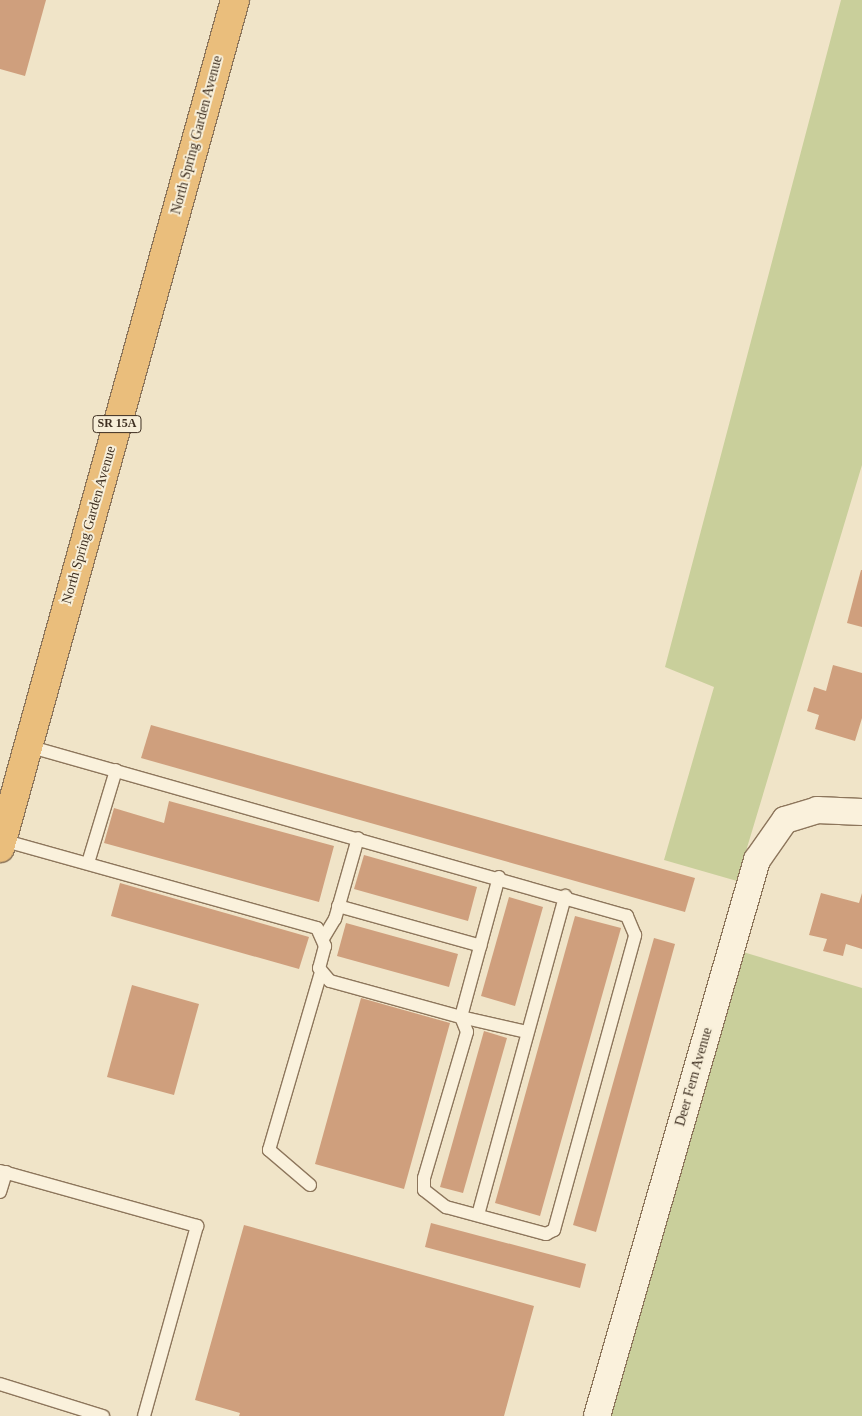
<!DOCTYPE html>
<html>
<head>
<meta charset="utf-8">
<style>
  body { margin:0 }
  #map { position:relative; width:862px; height:1416px; overflow:hidden; background:#f0e4c8; font-family:Georgia,serif }
  div>[style] { position:absolute }
  [style*='--x'] { left:calc(var(--x)*1px); top:calc(var(--y)*1px); width:calc(var(--w)*1px); rotate:calc(var(--a)*1deg) }
  .green>* { inset:0; background:#c9cf9b }
  .building>* { inset:0; background:#cf9f7d }
  .roads { filter:drop-shadow(1px 0 #8d765c) drop-shadow(-1px 0 #8d765c) drop-shadow(0 1px #8d765c) drop-shadow(0 -1px #8d765c) }
  .service>* { height:12px; margin:-6px; padding:0 6px; transform-origin:6px; border-radius:6px; background:#faf1dc }
  .minor>* { height:26px; margin:-13px; padding:0 13px; transform-origin:13px; border-radius:13px; background:#faf1dc }
  .trunk>* { height:28px; margin:-14px; padding:0 14px; transform-origin:14px; border-radius:14px; background:#eabe7c }
  span { translate:-50% -50%; white-space:nowrap; text-align:center; line-height:1.15; -webkit-text-stroke:4px #f7eed8; paint-order:stroke }
  .shield-label span { padding:1px 4px; background:#f7eed8; border:1px solid; border-radius:4px; -webkit-text-stroke-width:0 }
  .shield-label { font-size:12px; color:#3d2e20; font-weight:700 }
  .street-label { font-size:14px; color:#3d2e20 }
</style>
</head>
<body>
<div id="map">
  <div class="green">
    <div style="clip-path:polygon(841px 0,862px 0,862px 465px,737px 881px,664px 860px,714px 687px,665px 667px)"></div>
    <div style="clip-path:polygon(743px 952px,862px 988px,862px 1416px,610px 1416px)"></div>
  </div>
  <div class="building">
    <div style="clip-path:polygon(0 0,46px 0,25px 76px,0 69px)"></div>
    <div style="clip-path:polygon(861px 570px,862px 570px,862px 627px,847px 623px)"></div>
    <div style="clip-path:polygon(833px 665px,862px 673px,862px 718px,855px 741px,815px 729px,819px 715px,807px 711px,814px 687px,826px 691px)"></div>
    <div style="clip-path:polygon(151px 725px,695px 878px,685px 912px,141px 758px)"></div>
    <div style="clip-path:polygon(169px 801px,334px 846px,319px 902px,104px 843px,114px 808px,164px 823px)"></div>
    <div style="clip-path:polygon(364px 855px,477px 887px,468px 921px,354px 889px)"></div>
    <div style="clip-path:polygon(120px 883px,309px 937px,299px 969px,111px 916px)"></div>
    <div style="clip-path:polygon(821px 893px,859px 903px,862px 893px,862px 949px,846px 944px,843px 956px,823px 951px,827px 939px,809px 935px)"></div>
    <div style="clip-path:polygon(509px 897px,543px 907px,515px 1006px,481px 996px)"></div>
    <div style="clip-path:polygon(575px 916px,621px 928px,540px 1216px,495px 1203px)"></div>
    <div style="clip-path:polygon(346px 923px,458px 954px,449px 987px,337px 956px)"></div>
    <div style="clip-path:polygon(654px 938px,675px 944px,596px 1232px,573px 1225px)"></div>
    <div style="clip-path:polygon(132px 985px,199px 1004px,174px 1095px,107px 1077px)"></div>
    <div style="clip-path:polygon(361px 998px,450px 1023px,404px 1189px,315px 1164px)"></div>
    <div style="clip-path:polygon(484px 1031px,507px 1038px,463px 1193px,440px 1187px)"></div>
    <div style="clip-path:polygon(431px 1223px,586px 1264px,580px 1288px,425px 1247px)"></div>
    <div style="clip-path:polygon(244px 1225px,534px 1306px,504px 1416px,239px 1416px,240px 1413px,195px 1400px)"></div>
  </div>
  <div class="roads">
    <div class="service">
      <div style="--x:2;--y:840;--w:327;--a:15.6"></div>
      <div style="--x:317;--y:928;--w:20;--a:66"></div>
      <div style="--x:325;--y:946;--w:23;--a:105"></div>
      <div style="--x:319;--y:968;--w:17;--a:50"></div>
      <div style="--x:330;--y:981;--w:136;--a:15.4"></div>
      <div style="--x:461;--y:1017;--w:16;--a:68"></div>
      <div style="--x:467;--y:1032;--w:152;--a:106.4"></div>
      <div style="--x:424;--y:1178;--w:12;--a:90"></div>
      <div style="--x:424;--y:1190;--w:28;--a:38"></div>
      <div style="--x:446;--y:1207;--w:104;--a:15.1"></div>
      <div style="--x:546;--y:1234;--w:9;--a:-27"></div>
      <div style="--x:554;--y:1230;--w:306;--a:-74.6"></div>
      <div style="--x:635;--y:935;--w:21;--a:-113"></div>
      <div style="--x:627;--y:916;--w:623;--a:-164.16"></div>
      <div style="--x:88;--y:863;--w:97;--a:-73.2"></div>
      <div style="--x:499;--y:877;--w:145;--a:105.2"></div>
      <div style="--x:461;--y:1017;--w:68;--a:12.8"></div>
      <div style="--x:338;--y:906;--w:148;--a:15.6"></div>
      <div style="--x:324;--y:937;--w:21;--a:-59"></div>
      <div style="--x:335;--y:919;--w:84;--a:-74.1"></div>
      <div style="--x:0;--y:1171;--w:205;--a:15.6"></div>
      <div style="--x:197;--y:1226;--w:197;--a:105.6"></div>
      <div style="--x:310;--y:1185;--w:54;--a:-139.5"></div>
      <div style="--x:269;--y:1150;--w:185;--a:-73.7"></div>
      <div style="--x:0;--y:1192;--w:21;--a:-73"></div>
      <div style="--x:478;--y:1215;--w:331;--a:-74.7"></div>
      <div style="--x:0;--y:1384;--w:108;--a:17.3"></div>
    </div>
    <div class="minor">
      <div style="--x:597;--y:1416;--w:579;--a:-73.95"></div>
      <div style="--x:757;--y:860;--w:49;--a:-55"></div>
      <div style="--x:785;--y:820;--w:34;--a:-17"></div>
      <div style="--x:817;--y:810;--w:45;--a:2.5"></div>
    </div>
    <div class="trunk">
      <div style="--x:0;--y:848;--w:880;--a:-74.51"></div>
    </div>
  </div>
  <div class="shield-label">
    <span style="left:117px;top:424px">SR 15A</span>
  </div>
  <div class="street-label">
    <span style="left:197px;top:135px;rotate:-75deg">North Spring Garden Avenue</span>
    <span style="left:89px;top:525px;rotate:-74deg">North Spring Garden Avenue</span>
    <span style="left:694px;top:1077px;rotate:-74deg">Deer Fern Avenue</span>
  </div>
</div>
</body>
</html>
